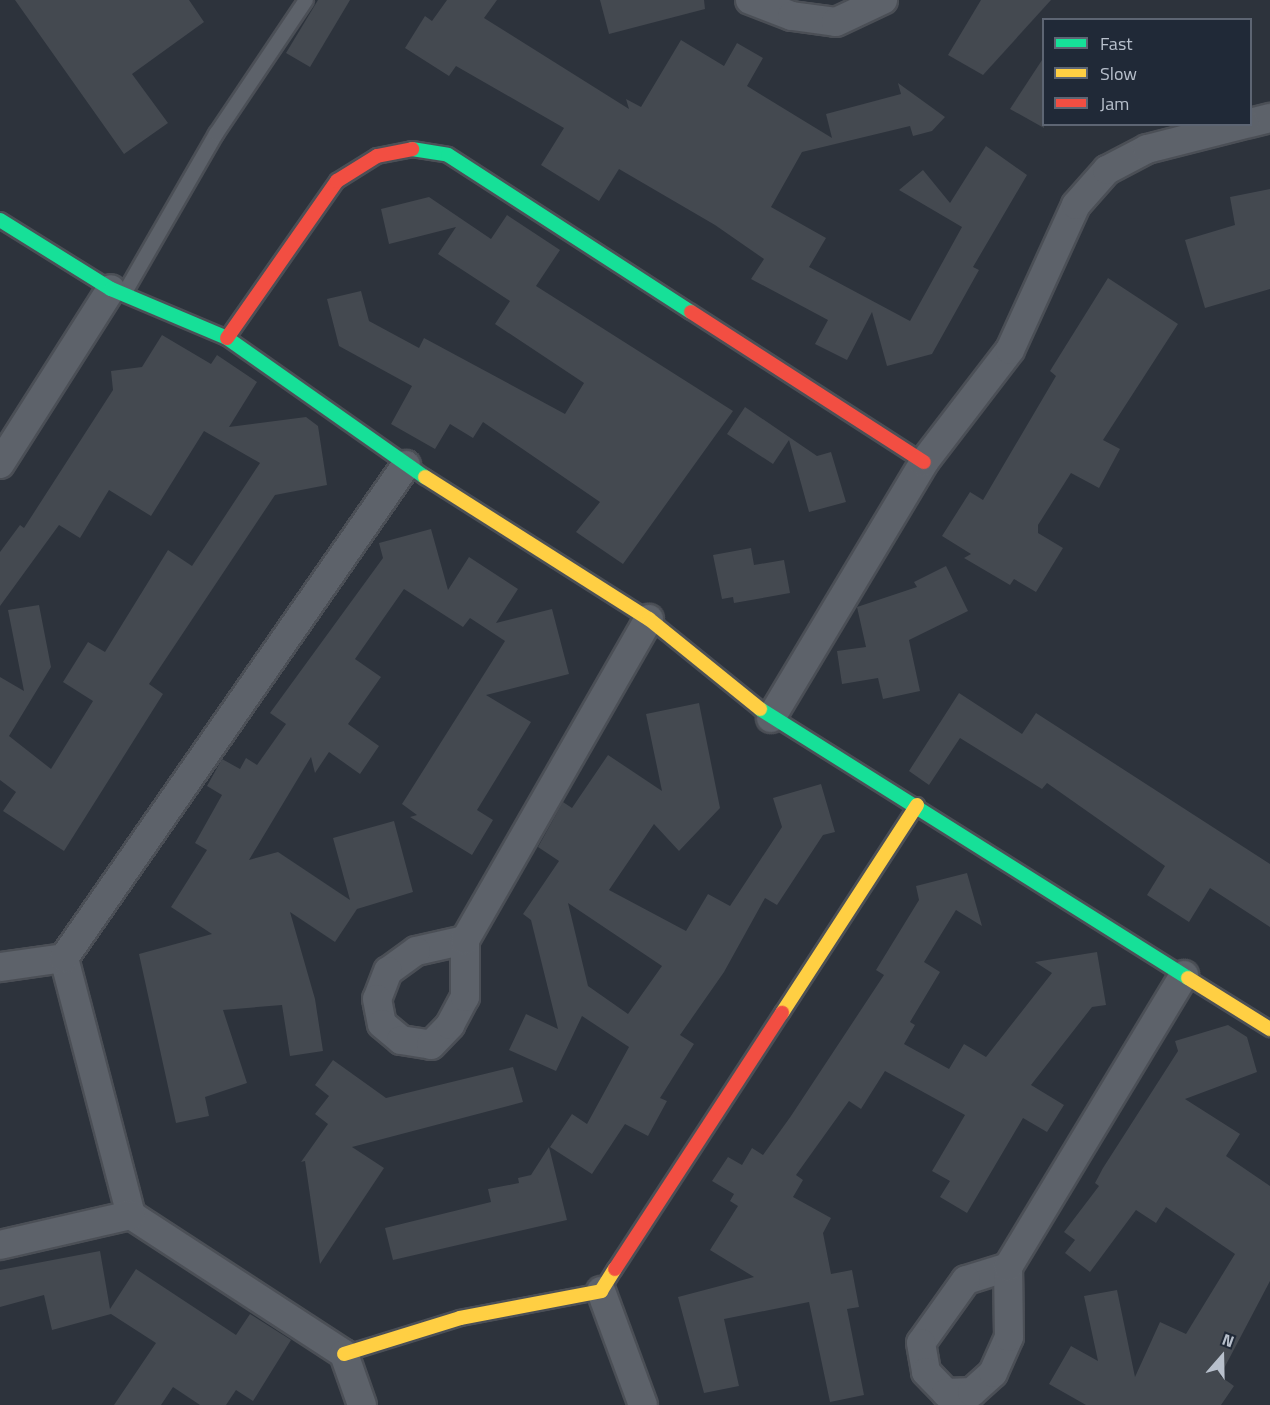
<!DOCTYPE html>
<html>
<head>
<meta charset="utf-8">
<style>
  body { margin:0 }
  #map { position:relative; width:1270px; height:1405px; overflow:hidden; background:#2d333c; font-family:"Titillium Web",sans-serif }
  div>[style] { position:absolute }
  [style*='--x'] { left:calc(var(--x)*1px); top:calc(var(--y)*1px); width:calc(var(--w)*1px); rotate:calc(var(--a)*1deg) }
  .building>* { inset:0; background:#444950 }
  .roads { filter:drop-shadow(2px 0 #4b4f56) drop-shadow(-2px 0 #4b4f56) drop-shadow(0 2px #4b4f56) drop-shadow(0 -2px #4b4f56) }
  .lane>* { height:14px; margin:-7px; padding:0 7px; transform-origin:7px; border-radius:7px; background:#5d626a }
  .street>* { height:28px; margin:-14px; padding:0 14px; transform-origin:14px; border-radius:14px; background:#5d626a }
  .fast>* { height:14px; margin:-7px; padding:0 7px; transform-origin:7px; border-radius:7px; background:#16e098 }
  .slow>* { height:14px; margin:-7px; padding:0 7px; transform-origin:7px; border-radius:7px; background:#ffcf43 }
  .jam>* { height:14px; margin:-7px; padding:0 7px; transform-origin:7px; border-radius:7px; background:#f24e42 }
  span { translate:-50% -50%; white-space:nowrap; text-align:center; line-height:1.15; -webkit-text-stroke:6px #202937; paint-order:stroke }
  .legend { position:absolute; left:1042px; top:18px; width:210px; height:108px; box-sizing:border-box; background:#202937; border:2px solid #5d6573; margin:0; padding:8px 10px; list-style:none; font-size:18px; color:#b8c0cc }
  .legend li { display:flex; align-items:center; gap:12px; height:30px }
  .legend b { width:30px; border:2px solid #5d6573 }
  .north { position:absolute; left:1192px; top:1327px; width:60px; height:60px; -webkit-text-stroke:4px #202937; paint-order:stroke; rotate:20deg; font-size:16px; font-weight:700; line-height:24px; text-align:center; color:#b8c0cc }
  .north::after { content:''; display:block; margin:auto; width:21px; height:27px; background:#b8c0cc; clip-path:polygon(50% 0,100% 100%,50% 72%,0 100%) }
</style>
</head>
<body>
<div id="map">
  <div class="building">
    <div style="clip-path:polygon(15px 0,189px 0,204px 22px,132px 74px,168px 123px,124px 154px)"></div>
    <div style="clip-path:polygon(318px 0,350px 0,310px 67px,286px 53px)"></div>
    <div style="clip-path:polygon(447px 0,497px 0,484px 18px,629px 109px,626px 99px,641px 107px,681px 40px,724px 66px,737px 43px,763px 58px,747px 86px,832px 138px,826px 114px,901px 94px,898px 83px,945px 117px,932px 131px,913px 136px,910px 126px,802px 152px,771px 207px,826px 238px,809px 267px,910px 321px,962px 227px,899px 190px,923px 170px,950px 203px,986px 146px,1027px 175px,973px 267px,979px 270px,932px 354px,887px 366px,872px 312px,847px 360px,815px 344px,828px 320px,751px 279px,764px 259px,715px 225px,619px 169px,599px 201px,541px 165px,564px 128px,456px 66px,449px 76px,405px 48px,425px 16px,432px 21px)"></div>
    <div style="clip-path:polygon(600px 0,704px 0,705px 9px,609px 34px)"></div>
    <div style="clip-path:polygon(981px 0,1051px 0,983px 75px,948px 55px)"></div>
    <div style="clip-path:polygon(1044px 57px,1044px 128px,1010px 109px)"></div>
    <div style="clip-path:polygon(1270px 189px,1270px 289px,1205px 308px,1185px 240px,1235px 225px,1230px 197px)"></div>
    <div style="clip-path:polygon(429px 197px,491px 239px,507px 215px,560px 250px,536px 286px,733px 411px,623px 564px,576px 532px,600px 502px,483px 422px,473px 438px,450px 424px,435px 449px,391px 424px,412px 386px,339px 346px,327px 299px,361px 291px,369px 321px,419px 348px,424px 338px,565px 414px,584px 383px,495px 324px,510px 301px,438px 254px,456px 227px,389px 244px,381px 209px)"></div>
    <div style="clip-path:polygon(1108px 278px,1178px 324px,1103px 440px,1120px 449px,1099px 488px,1071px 473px,1038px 525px,1038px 533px,1063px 548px,1036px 592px,1014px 579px,1010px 585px,964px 558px,971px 554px,942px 536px,970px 492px,983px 500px,1056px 376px,1050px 371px)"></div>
    <div style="clip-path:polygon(162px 335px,211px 364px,217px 355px,257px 382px,229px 427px,306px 417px,318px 426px,327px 485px,275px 495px,149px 684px,163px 694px,64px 851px,3px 811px,16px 792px,0 780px,0 677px,24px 691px,8px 610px,39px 605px,51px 667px,9px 736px,51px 769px,93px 701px,63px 682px,88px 642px,105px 652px,168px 550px,192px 566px,260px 463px,204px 431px,151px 516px,109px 490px,80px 538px,59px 525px,0 606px,0 552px,20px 525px,24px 528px,113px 390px,111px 371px,142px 367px)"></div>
    <div style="clip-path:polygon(745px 407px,817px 456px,831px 452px,846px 502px,809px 512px,789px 440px,773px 464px,727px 434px)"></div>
    <div style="clip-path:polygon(431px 529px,448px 590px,469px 557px,518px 589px,496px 623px,552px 609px,569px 674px,486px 695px,531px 722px,477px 810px,493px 820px,472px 855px,410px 817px,417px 815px,402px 804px,505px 641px,470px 618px,463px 627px,404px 589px,355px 659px,381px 677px,348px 724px,379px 746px,360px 774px,329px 752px,315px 773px,311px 757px,249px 860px,278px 852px,350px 900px,333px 838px,394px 821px,413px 892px,357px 909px,335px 942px,290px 912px,315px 999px,323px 1051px,290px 1056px,282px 1005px,223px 1010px,247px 1083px,205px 1097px,209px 1116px,176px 1123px,139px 954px,212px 934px,171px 907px,207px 850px,195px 843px,222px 795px,207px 786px,222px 759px,240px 769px,246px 758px,257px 765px,286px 724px,270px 713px,383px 558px,379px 543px)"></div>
    <div style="clip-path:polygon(751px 548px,754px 565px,784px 560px,790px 593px,734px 603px,733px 597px,722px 599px,713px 555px)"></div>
    <div style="clip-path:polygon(946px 566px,968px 611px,909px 640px,920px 691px,883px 699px,878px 678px,842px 684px,837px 651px,866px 647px,857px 607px,917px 587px,914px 582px)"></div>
    <div style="clip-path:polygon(959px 693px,1022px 734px,1036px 713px,1270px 864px,1270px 927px,1210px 888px,1189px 922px,1147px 895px,1165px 866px,1047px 783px,1042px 789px,960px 738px,929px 785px,909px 771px)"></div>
    <div style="clip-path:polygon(evenodd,699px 703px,720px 808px,679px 851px,654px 824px,609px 890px,686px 931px,708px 894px,730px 906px,782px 827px,773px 798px,821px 784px,835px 832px,823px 835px,777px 905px,765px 898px,724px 972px,680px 1035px,694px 1044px,660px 1098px,667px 1101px,648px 1136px,625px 1124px,592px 1174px,550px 1147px,572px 1114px,587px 1124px,629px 1047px,582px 1016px,556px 1071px,509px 1050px,526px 1014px,558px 1029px,531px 920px,523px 914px,559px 861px,538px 847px,563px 802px,572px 808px,608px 755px,662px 791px,646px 714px,699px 703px,568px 903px,662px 966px,628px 1014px,588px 986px,568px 903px)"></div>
    <div style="clip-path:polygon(967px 873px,982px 926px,956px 910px,924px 962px,940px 972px,910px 1022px,915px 1025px,904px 1044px,949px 1069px,964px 1044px,986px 1057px,1052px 973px,1035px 962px,1097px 952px,1106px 1005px,1092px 1007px,1031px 1085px,1064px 1105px,1047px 1132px,1023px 1118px,967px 1213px,940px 1197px,950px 1181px,932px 1171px,965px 1115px,885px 1071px,861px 1109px,849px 1101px,796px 1175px,803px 1180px,793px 1197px,831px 1218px,823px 1233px,831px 1274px,852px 1270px,859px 1307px,847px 1309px,864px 1395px,830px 1402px,809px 1302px,724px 1319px,739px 1386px,704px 1393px,678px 1297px,754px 1277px,710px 1250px,738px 1206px,730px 1201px,734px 1194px,712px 1181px,728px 1157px,742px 1165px,752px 1148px,763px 1155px,791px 1116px,884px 975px,876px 970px,919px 900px,916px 886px)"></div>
    <div style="clip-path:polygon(1228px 1025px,1247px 1037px,1257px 1072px,1185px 1099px,1240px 1134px,1226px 1156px,1270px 1186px,1270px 1281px,1220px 1376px,1234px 1386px,1221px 1405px,1086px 1405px,1049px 1384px,1071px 1346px,1098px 1361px,1084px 1296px,1117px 1290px,1135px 1377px,1160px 1322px,1186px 1334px,1235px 1254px,1166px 1207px,1156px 1223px,1136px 1210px,1090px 1272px,1065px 1253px,1075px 1240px,1064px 1232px,1099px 1186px,1095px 1183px,1103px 1168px,1178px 1051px,1175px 1041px)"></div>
    <div style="clip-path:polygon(333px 1060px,386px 1098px,513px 1067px,523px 1102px,352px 1147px,384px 1168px,320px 1264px,305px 1161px,301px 1162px,328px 1124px,315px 1114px,329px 1096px,315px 1085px)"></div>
    <div style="clip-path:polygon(549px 1147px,567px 1220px,393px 1260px,385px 1228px,491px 1202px,488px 1189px,519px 1183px,518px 1178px,531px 1175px)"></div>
    <div style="clip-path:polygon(100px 1251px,110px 1309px,136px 1269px,236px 1335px,250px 1314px,291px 1340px,253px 1401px,236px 1390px,226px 1405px,200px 1405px,173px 1387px,161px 1405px,114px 1405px,156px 1343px,111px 1314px,52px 1330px,44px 1295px,0 1307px,0 1270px)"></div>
  </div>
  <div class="roads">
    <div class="lane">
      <div style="--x:124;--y:294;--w:185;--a:-60.1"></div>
      <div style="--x:216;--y:134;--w:161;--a:-56.1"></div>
    </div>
    <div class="street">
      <div style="--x:750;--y:0;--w:45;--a:20.9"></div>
      <div style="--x:792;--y:16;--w:44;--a:7.8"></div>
      <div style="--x:836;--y:22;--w:52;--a:-25.1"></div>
      <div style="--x:1250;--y:123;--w:21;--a:-14"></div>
      <div style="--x:0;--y:464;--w:207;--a:-57.6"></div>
      <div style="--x:771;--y:718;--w:298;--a:-59.1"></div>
      <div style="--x:924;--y:462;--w:141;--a:-52.5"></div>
      <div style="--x:1010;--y:350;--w:159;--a:-65.5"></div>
      <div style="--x:1076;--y:205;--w:47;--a:-48.5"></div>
      <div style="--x:1107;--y:170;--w:45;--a:-27.7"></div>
      <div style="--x:1147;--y:149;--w:101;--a:-14.3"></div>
      <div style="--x:465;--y:940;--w:50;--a:167.3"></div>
      <div style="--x:416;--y:951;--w:34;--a:144"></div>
      <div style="--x:388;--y:971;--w:30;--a:111"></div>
      <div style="--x:377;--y:999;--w:25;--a:79"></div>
      <div style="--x:382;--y:1024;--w:25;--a:40"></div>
      <div style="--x:401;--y:1040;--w:30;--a:9"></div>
      <div style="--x:431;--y:1045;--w:28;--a:-46"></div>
      <div style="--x:450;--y:1025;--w:32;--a:-62"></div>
      <div style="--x:465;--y:997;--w:57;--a:-90"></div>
      <div style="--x:465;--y:940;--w:370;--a:-60.2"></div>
      <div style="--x:64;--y:958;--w:266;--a:75.4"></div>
      <div style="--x:131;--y:1215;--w:254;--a:33.1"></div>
      <div style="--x:344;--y:1354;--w:54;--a:70.6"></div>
      <div style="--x:0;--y:967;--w:65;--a:-8"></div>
      <div style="--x:64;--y:958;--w:600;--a:-55.25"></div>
      <div style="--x:0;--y:1245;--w:134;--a:-12.9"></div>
      <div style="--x:1008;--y:1267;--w:44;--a:162.8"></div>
      <div style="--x:966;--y:1280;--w:77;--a:125.5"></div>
      <div style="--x:921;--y:1343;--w:29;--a:80"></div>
      <div style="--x:926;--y:1372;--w:29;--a:46"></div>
      <div style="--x:946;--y:1393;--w:26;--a:-2"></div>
      <div style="--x:972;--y:1392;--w:28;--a:-42"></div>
      <div style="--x:993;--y:1373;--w:39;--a:-66"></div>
      <div style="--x:1009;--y:1337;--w:70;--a:-90.8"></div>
      <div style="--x:1008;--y:1267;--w:341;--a:-58.9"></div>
      <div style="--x:601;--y:1291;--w:121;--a:69.8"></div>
    </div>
    <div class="fast">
      <div style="--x:412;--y:149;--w:36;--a:9"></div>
      <div style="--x:448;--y:155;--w:289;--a:32.9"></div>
      <div style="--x:0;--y:220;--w:131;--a:31.9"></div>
      <div style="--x:111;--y:289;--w:126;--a:22.9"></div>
      <div style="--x:227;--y:338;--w:242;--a:35.1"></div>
      <div style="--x:760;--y:709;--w:506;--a:32.15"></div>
    </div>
    <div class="slow">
      <div style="--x:425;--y:477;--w:265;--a:32.4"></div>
      <div style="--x:649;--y:619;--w:143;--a:39"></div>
      <div style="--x:1188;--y:978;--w:97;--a:31.9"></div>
      <div style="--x:782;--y:1013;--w:248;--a:-57"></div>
      <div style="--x:344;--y:1354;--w:121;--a:-17.2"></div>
      <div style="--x:460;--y:1318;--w:144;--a:-10.8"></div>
      <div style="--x:601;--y:1291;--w:26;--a:-58"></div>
    </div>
    <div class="jam">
      <div style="--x:691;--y:312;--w:277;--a:32.8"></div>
      <div style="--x:227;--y:338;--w:192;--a:-55"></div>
      <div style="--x:337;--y:181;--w:47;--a:-32"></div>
      <div style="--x:377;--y:156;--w:36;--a:-11"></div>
      <div style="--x:615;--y:1269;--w:306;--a:-56.9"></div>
    </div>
  </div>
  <ul class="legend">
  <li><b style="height:8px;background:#16e098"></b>Fast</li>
  <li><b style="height:8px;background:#ffcf43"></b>Slow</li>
  <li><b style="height:8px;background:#f24e42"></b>Jam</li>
  </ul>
  <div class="north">N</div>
</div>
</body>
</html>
